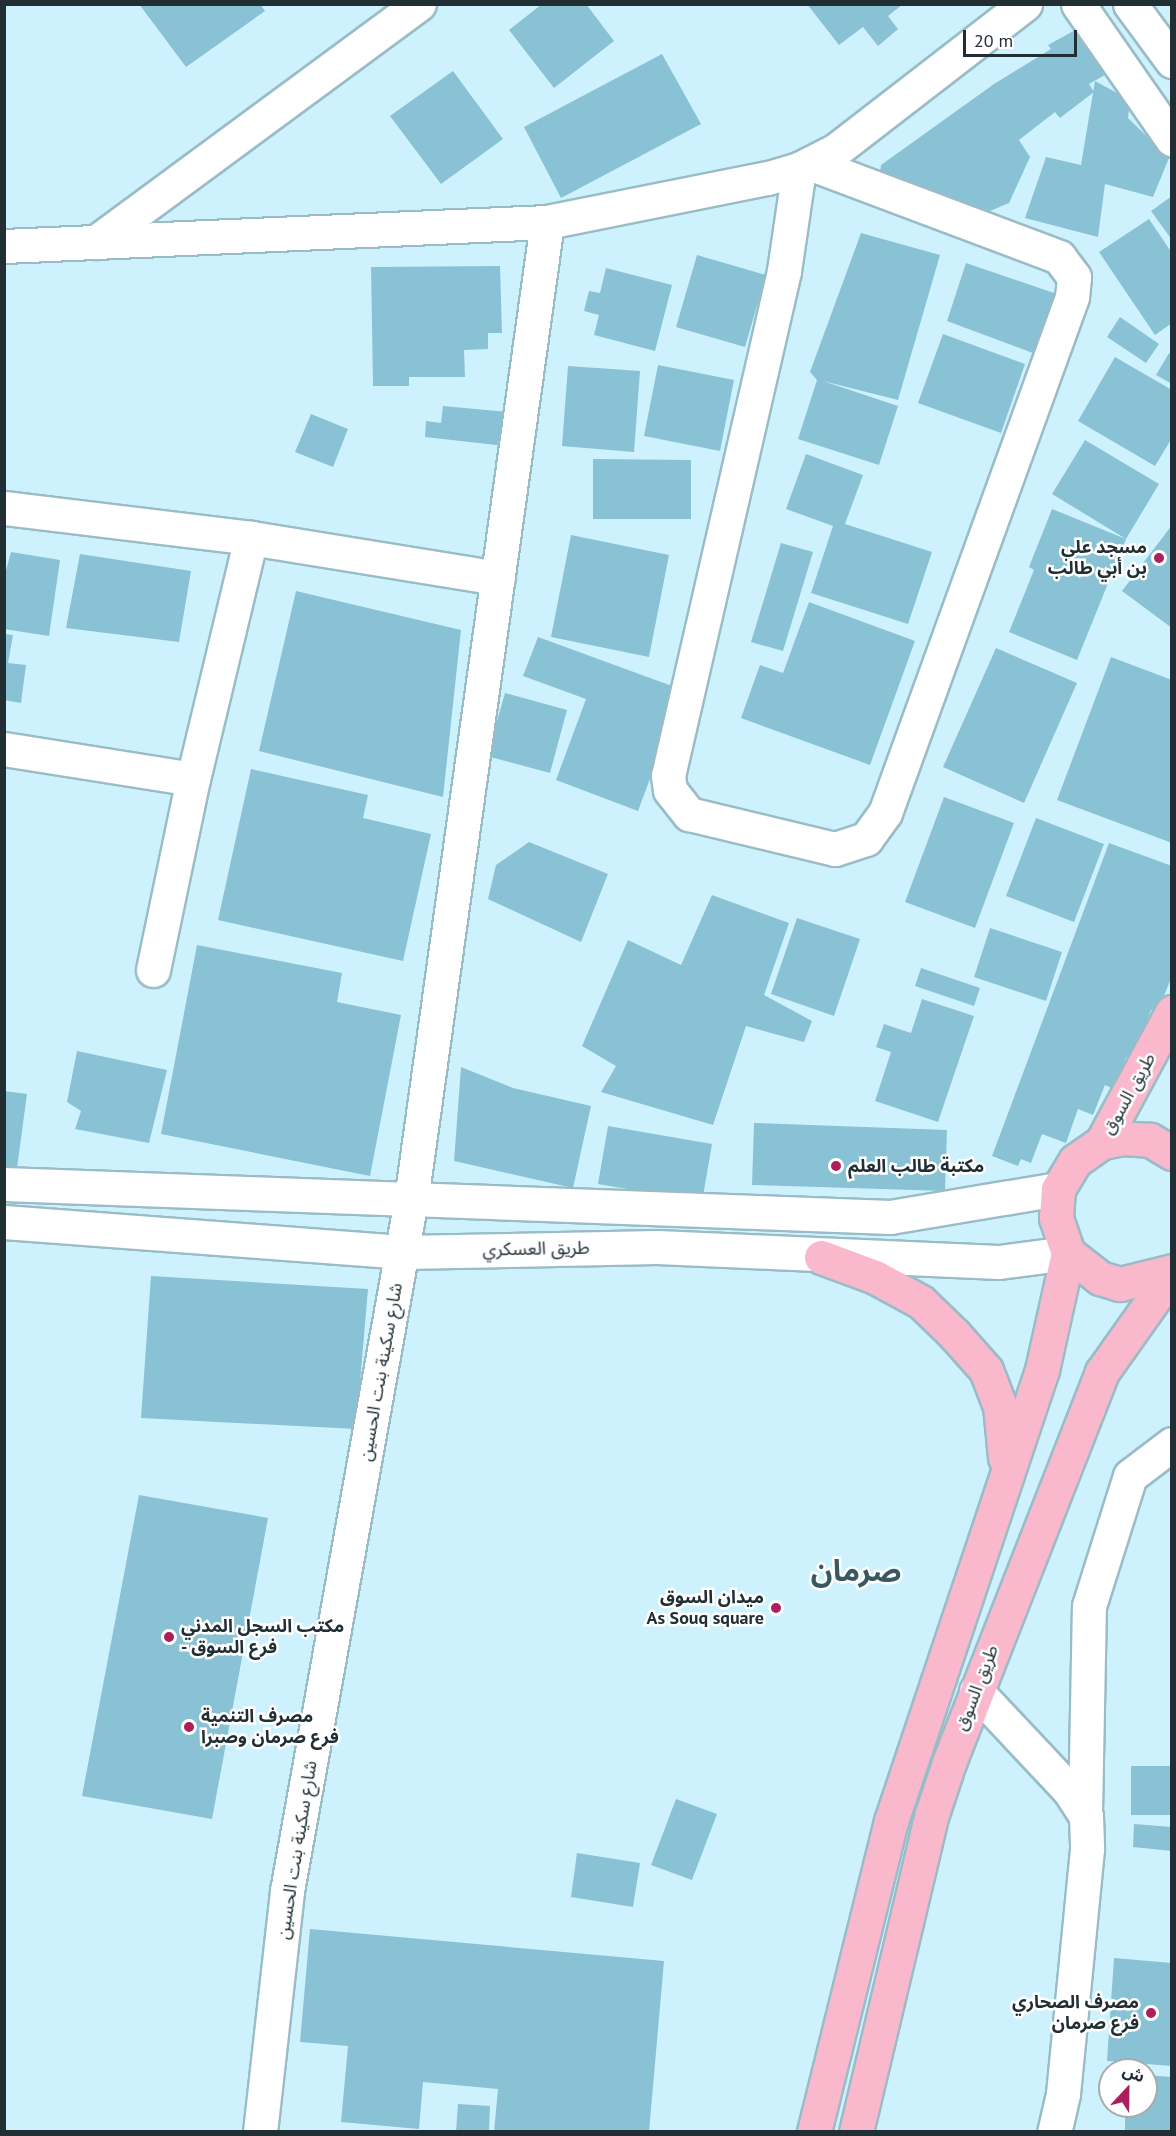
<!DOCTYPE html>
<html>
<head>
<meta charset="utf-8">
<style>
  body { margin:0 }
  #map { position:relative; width:1176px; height:2136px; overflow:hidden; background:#cef2fd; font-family:"PT Sans","Noto Sans Arabic",sans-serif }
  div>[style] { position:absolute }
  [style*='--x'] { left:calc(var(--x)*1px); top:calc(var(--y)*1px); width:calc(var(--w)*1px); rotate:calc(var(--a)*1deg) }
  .building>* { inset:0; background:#89c2d4 }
  .roads { filter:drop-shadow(2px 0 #9abcc7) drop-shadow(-2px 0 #9abcc7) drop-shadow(0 2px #9abcc7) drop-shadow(0 -2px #9abcc7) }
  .minor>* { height:33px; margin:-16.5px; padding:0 16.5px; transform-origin:16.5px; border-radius:16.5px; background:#fff }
  .tertiary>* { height:33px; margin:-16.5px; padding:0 16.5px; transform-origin:16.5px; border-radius:16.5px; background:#fff }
  .primary>* { height:33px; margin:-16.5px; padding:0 16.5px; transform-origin:16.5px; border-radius:16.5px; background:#fab8cc }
  .dots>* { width:16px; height:16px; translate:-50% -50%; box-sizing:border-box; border:3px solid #fff; border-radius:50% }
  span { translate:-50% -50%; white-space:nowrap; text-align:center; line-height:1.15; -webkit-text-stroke:5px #fff; paint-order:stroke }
  .poi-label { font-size:18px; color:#212f34; font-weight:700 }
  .right { translate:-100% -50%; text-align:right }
  .left { translate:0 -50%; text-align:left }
  .street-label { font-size:18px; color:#212f34 }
  .town-label { font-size:30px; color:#395962; font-weight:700 }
  .frame { position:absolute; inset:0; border:6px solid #212f34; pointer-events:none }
  .north { position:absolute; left:1098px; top:2058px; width:60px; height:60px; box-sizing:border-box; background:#fff; border:2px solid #a6acae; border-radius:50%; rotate:22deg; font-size:16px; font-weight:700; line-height:24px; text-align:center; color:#212f34 }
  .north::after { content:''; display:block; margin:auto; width:21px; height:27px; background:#ad1f5b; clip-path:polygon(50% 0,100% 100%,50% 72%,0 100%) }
  .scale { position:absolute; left:963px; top:30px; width:114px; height:27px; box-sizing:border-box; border:3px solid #212f34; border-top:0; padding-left:8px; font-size:18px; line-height:21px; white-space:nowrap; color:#212f34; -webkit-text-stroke:4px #fff; paint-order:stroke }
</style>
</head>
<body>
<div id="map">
  <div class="building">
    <div style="clip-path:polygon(139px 4px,260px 4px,265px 11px,186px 67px)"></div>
    <div style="clip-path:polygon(542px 4px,586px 4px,614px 41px,554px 88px,509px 30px)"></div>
    <div style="clip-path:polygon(807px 4px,903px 4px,888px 16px,898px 29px,878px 46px,863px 27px,839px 45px)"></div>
    <div style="clip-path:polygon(1079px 28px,1112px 71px,1089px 84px,1094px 92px,1060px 118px,1055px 112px,1019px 140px,1030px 157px,1009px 203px,990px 211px,880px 173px,881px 165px,994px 84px,1051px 49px,1048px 45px)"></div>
    <div style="clip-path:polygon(662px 54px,701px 124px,561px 198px,524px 127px)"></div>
    <div style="clip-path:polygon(453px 71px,503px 139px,441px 184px,390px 116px)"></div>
    <div style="clip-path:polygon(1095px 81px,1130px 100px,1128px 118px,1169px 158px,1153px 197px,1105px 184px,1098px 237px,1025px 218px,1046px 157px,1081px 165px)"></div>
    <div style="clip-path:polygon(1172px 196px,1172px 240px,1151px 211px)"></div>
    <div style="clip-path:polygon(1149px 219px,1172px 253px,1172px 323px,1155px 335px,1099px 252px)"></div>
    <div style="clip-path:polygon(861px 233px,940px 255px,898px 400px,823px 381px,898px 406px,879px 465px,798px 439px,817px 380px,810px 372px)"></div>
    <div style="clip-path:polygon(697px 255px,766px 275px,745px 347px,676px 327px)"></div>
    <div style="clip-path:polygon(966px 263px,1060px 295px,1038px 355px,947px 321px)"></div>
    <div style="clip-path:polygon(500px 266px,502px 333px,488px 333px,488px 349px,464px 350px,465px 377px,409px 377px,409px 386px,373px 386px,371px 267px)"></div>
    <div style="clip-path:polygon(606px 268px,672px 285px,655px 351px,594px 335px,599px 315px,584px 311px,589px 291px,600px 293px)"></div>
    <div style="clip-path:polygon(1120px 317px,1159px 344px,1146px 363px,1107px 337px)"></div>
    <div style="clip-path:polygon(943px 334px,1025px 364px,1001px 433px,918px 403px)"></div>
    <div style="clip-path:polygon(1169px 353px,1172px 355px,1172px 384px,1156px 375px)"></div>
    <div style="clip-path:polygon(1115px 357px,1172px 390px,1172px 438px,1155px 466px,1078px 421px)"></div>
    <div style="clip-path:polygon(658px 365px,734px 380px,720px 451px,644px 436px)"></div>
    <div style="clip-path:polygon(568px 366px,640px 371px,634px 452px,562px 446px)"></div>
    <div style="clip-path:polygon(443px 406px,508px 412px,505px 446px,425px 437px,426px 421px,441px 423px)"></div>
    <div style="clip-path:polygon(311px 414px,348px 429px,333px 467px,295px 452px)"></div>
    <div style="clip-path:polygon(1085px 440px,1159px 484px,1126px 539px,1052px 494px)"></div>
    <div style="clip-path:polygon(806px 454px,863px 475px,845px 524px,932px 552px,908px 624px,811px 593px,833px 526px,786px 509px)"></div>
    <div style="clip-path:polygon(593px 459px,691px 460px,691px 519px,593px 519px)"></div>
    <div style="clip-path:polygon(1052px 509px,1126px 539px,1077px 660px,1009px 632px,1034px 570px,1029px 567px)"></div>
    <div style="clip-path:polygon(1172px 525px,1172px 628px,1122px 591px)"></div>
    <div style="clip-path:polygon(571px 535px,669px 555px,649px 657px,551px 637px)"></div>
    <div style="clip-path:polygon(781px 543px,813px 552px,783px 651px,751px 642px)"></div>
    <div style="clip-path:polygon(11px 552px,60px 560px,49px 636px,4px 629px,4px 578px)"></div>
    <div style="clip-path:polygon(80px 554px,191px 571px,179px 642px,66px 628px)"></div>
    <div style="clip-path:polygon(296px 591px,461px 630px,443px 797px,259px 751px)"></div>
    <div style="clip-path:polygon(809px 602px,915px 641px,870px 765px,741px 718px,760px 665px,783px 673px)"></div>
    <div style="clip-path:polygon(4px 634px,13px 635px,8px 663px,26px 665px,21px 703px,4px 700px)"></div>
    <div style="clip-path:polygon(538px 637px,683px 690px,638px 811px,556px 780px,586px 699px,523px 676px)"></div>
    <div style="clip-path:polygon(996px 648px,1077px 683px,1024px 803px,943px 767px)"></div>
    <div style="clip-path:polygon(1111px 657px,1172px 680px,1172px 843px,1057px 800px)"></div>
    <div style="clip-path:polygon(505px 693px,567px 710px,550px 773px,487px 756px)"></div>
    <div style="clip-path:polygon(251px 769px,368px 795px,363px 818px,431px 834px,403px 961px,218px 920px)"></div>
    <div style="clip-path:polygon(944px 797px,1014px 823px,975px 928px,905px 902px)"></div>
    <div style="clip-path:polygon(1036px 818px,1104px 844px,1074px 922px,1006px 896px)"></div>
    <div style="clip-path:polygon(529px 842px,608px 874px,581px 942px,488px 899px,496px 865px)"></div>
    <div style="clip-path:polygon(1109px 843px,1172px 866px,1172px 976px,1157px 1013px,1151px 1010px,1132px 1059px,1126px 1057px,1114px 1089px,1105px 1085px,1093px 1115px,1078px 1109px,1066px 1143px,1042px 1134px,1031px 1163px,1021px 1159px,1018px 1166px,992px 1156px)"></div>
    <div style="clip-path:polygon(712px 895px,789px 923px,764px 995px,812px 1021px,804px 1042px,746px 1026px,713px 1125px,601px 1092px,616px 1066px,582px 1046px,628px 940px,681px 965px)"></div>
    <div style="clip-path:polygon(797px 918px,860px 939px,834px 1016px,771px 994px)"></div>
    <div style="clip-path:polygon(990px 928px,1062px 952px,1046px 1001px,974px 977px)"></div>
    <div style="clip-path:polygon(197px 945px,342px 973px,337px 1002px,401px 1015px,370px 1176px,161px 1134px)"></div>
    <div style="clip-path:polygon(921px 968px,980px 988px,974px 1006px,915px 986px)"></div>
    <div style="clip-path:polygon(922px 999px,974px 1016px,938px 1122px,875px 1101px,891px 1052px,876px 1047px,884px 1024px,911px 1033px)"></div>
    <div style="clip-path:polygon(77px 1051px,167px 1070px,149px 1143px,75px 1129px,81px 1111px,67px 1102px)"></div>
    <div style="clip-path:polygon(461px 1067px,513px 1088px,591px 1106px,573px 1188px,454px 1161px)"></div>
    <div style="clip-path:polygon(4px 1091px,27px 1094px,17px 1168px,4px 1167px)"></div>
    <div style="clip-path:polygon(754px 1123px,947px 1130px,945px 1191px,752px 1185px)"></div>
    <div style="clip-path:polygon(608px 1126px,712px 1144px,702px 1202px,598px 1184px)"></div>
    <div style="clip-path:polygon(151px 1276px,368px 1289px,356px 1429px,141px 1418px)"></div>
    <div style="clip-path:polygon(139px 1495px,268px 1518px,212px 1819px,82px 1796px)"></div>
    <div style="clip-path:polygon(1131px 1766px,1172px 1766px,1172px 1815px,1131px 1815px)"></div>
    <div style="clip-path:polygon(676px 1799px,717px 1814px,692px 1880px,651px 1865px)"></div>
    <div style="clip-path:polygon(1134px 1824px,1172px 1827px,1172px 1851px,1133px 1847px)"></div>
    <div style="clip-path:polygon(577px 1853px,640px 1863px,633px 1907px,571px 1897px)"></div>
    <div style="clip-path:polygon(310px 1929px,664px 1961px,649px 2132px,494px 2132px,498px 2089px,423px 2082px,419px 2129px,341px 2122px,348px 2046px,300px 2042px)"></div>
    <div style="clip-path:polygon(1114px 1958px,1172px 1963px,1172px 2066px,1107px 2061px)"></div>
    <div style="clip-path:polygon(1146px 2075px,1172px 2077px,1172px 2132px,1125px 2132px,1125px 2106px,1146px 2106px)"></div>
    <div style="clip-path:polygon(458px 2104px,490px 2106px,489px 2132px,456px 2132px)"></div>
  </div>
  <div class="roads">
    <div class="minor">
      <div style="--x:799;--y:169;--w:103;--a:98.4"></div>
      <div style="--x:784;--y:271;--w:518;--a:102.94"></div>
      <div style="--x:668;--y:776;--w:14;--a:82"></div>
      <div style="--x:670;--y:790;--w:31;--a:52"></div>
      <div style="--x:689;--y:814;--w:150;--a:13.5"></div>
      <div style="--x:835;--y:849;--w:33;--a:-18"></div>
      <div style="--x:866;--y:839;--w:32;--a:-54"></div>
      <div style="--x:885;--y:813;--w:549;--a:-70.08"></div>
      <div style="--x:1072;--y:297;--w:20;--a:-84"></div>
      <div style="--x:1074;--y:277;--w:25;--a:-127"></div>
      <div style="--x:1059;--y:257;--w:264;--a:-159.4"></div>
      <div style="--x:96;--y:242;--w:401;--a:-36.4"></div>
      <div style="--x:4;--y:246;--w:544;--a:-2.53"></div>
      <div style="--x:547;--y:222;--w:225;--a:-11.3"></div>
      <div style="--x:768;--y:178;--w:32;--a:-16"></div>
      <div style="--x:799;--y:169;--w:42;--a:-27.2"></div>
      <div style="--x:836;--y:150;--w:239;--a:-37.7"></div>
      <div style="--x:4;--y:508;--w:249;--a:6.9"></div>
      <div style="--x:251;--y:538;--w:250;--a:9.2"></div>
      <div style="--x:4;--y:749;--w:191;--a:9"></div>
      <div style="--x:153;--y:970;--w:195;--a:-78.2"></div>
      <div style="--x:193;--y:779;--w:248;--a:-76.5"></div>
      <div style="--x:976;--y:1691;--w:136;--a:46.8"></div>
      <div style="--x:1069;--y:1790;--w:31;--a:57"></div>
      <div style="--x:1086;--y:1816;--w:33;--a:88"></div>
      <div style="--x:1087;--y:1849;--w:246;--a:95.6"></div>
      <div style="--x:1063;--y:2094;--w:39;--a:103"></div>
      <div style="--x:1085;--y:1812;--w:206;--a:-88.9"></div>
      <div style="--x:1089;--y:1606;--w:136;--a:-72.5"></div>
      <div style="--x:1130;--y:1476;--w:53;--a:-37.3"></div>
      <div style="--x:260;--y:2132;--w:243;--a:-83.6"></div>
      <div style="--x:287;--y:1891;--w:702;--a:-79.83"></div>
      <div style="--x:411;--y:1200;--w:987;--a:-82.08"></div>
    </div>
    <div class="tertiary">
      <div style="--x:1078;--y:4;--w:165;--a:55.2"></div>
      <div style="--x:1130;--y:4;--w:71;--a:53.6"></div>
      <div style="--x:4;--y:1184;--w:887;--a:2.13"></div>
      <div style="--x:890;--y:1217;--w:170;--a:-9.5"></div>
      <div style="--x:4;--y:1222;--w:399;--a:4.3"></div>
      <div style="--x:402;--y:1252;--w:255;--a:-1.1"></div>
      <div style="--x:657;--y:1247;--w:342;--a:2.5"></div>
      <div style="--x:999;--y:1262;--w:70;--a:-7.4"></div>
    </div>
    <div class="primary">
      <div style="--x:1102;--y:1142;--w:148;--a:-61.7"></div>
      <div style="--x:1172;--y:1153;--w:26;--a:-149"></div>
      <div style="--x:1150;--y:1140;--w:27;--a:-176"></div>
      <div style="--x:1123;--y:1138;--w:21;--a:169"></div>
      <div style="--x:1102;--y:1142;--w:33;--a:145"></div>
      <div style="--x:1075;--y:1161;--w:33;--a:121"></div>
      <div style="--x:1058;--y:1189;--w:29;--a:94"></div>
      <div style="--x:1056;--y:1218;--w:37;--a:71"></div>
      <div style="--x:1068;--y:1253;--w:41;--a:38"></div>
      <div style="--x:1100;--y:1278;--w:21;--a:17"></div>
      <div style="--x:1120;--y:1284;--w:54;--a:-14"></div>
      <div style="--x:821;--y:1257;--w:58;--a:20.3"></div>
      <div style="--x:875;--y:1277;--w:52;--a:28.5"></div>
      <div style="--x:921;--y:1302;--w:46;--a:44.1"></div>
      <div style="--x:954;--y:1334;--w:48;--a:48.4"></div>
      <div style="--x:986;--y:1370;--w:39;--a:69"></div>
      <div style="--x:1000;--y:1406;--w:52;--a:84.5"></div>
      <div style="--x:814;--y:2132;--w:320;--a:-76.1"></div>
      <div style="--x:891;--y:1821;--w:476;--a:-71.5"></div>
      <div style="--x:1042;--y:1370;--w:120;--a:-77.5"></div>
      <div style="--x:856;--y:2132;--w:327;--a:-76.6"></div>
      <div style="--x:932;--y:1814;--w:57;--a:-71.6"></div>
      <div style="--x:950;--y:1760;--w:417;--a:-68.6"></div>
      <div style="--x:1102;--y:1372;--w:121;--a:-54.7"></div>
    </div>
  </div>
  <div class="dots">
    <div style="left:1159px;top:558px;background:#ad1f5b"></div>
    <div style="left:836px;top:1166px;background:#ad1f5b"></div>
    <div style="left:776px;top:1608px;background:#ad1f5b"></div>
    <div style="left:169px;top:1637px;background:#ad1f5b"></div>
    <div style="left:189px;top:1727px;background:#ad1f5b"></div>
    <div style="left:1151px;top:2013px;background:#ad1f5b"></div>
  </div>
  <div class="poi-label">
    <span class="right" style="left:1147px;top:558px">مسجد علي<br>بن أبي طالب</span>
    <span class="left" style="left:848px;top:1166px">مكتبة طالب العلم</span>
    <span class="right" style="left:764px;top:1608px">ميدان السوق<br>As Souq square</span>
    <span class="left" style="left:181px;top:1637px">مكتب السجل المدني<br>- فرع السوق</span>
    <span class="left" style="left:201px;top:1727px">مصرف التنمية<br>فرع صرمان وصبرا</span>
    <span class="right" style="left:1139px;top:2013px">مصرف الصحاري<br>فرع صرمان</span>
  </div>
  <div class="street-label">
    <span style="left:1129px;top:1094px;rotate:-61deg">طريق السوق</span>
    <span style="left:536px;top:1249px;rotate:-1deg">طريق العسكري</span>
    <span style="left:381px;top:1372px;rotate:-80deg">شارع سكينة بنت الحسين</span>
    <span style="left:977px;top:1688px;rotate:-69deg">طريق السوق</span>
    <span style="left:297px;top:1850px;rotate:-81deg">شارع سكينة بنت الحسين</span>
  </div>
  <div class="town-label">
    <span style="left:856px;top:1570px">صرمان</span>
  </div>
  <div class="frame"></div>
  <div class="north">ش</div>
  <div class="scale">20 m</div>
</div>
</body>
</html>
